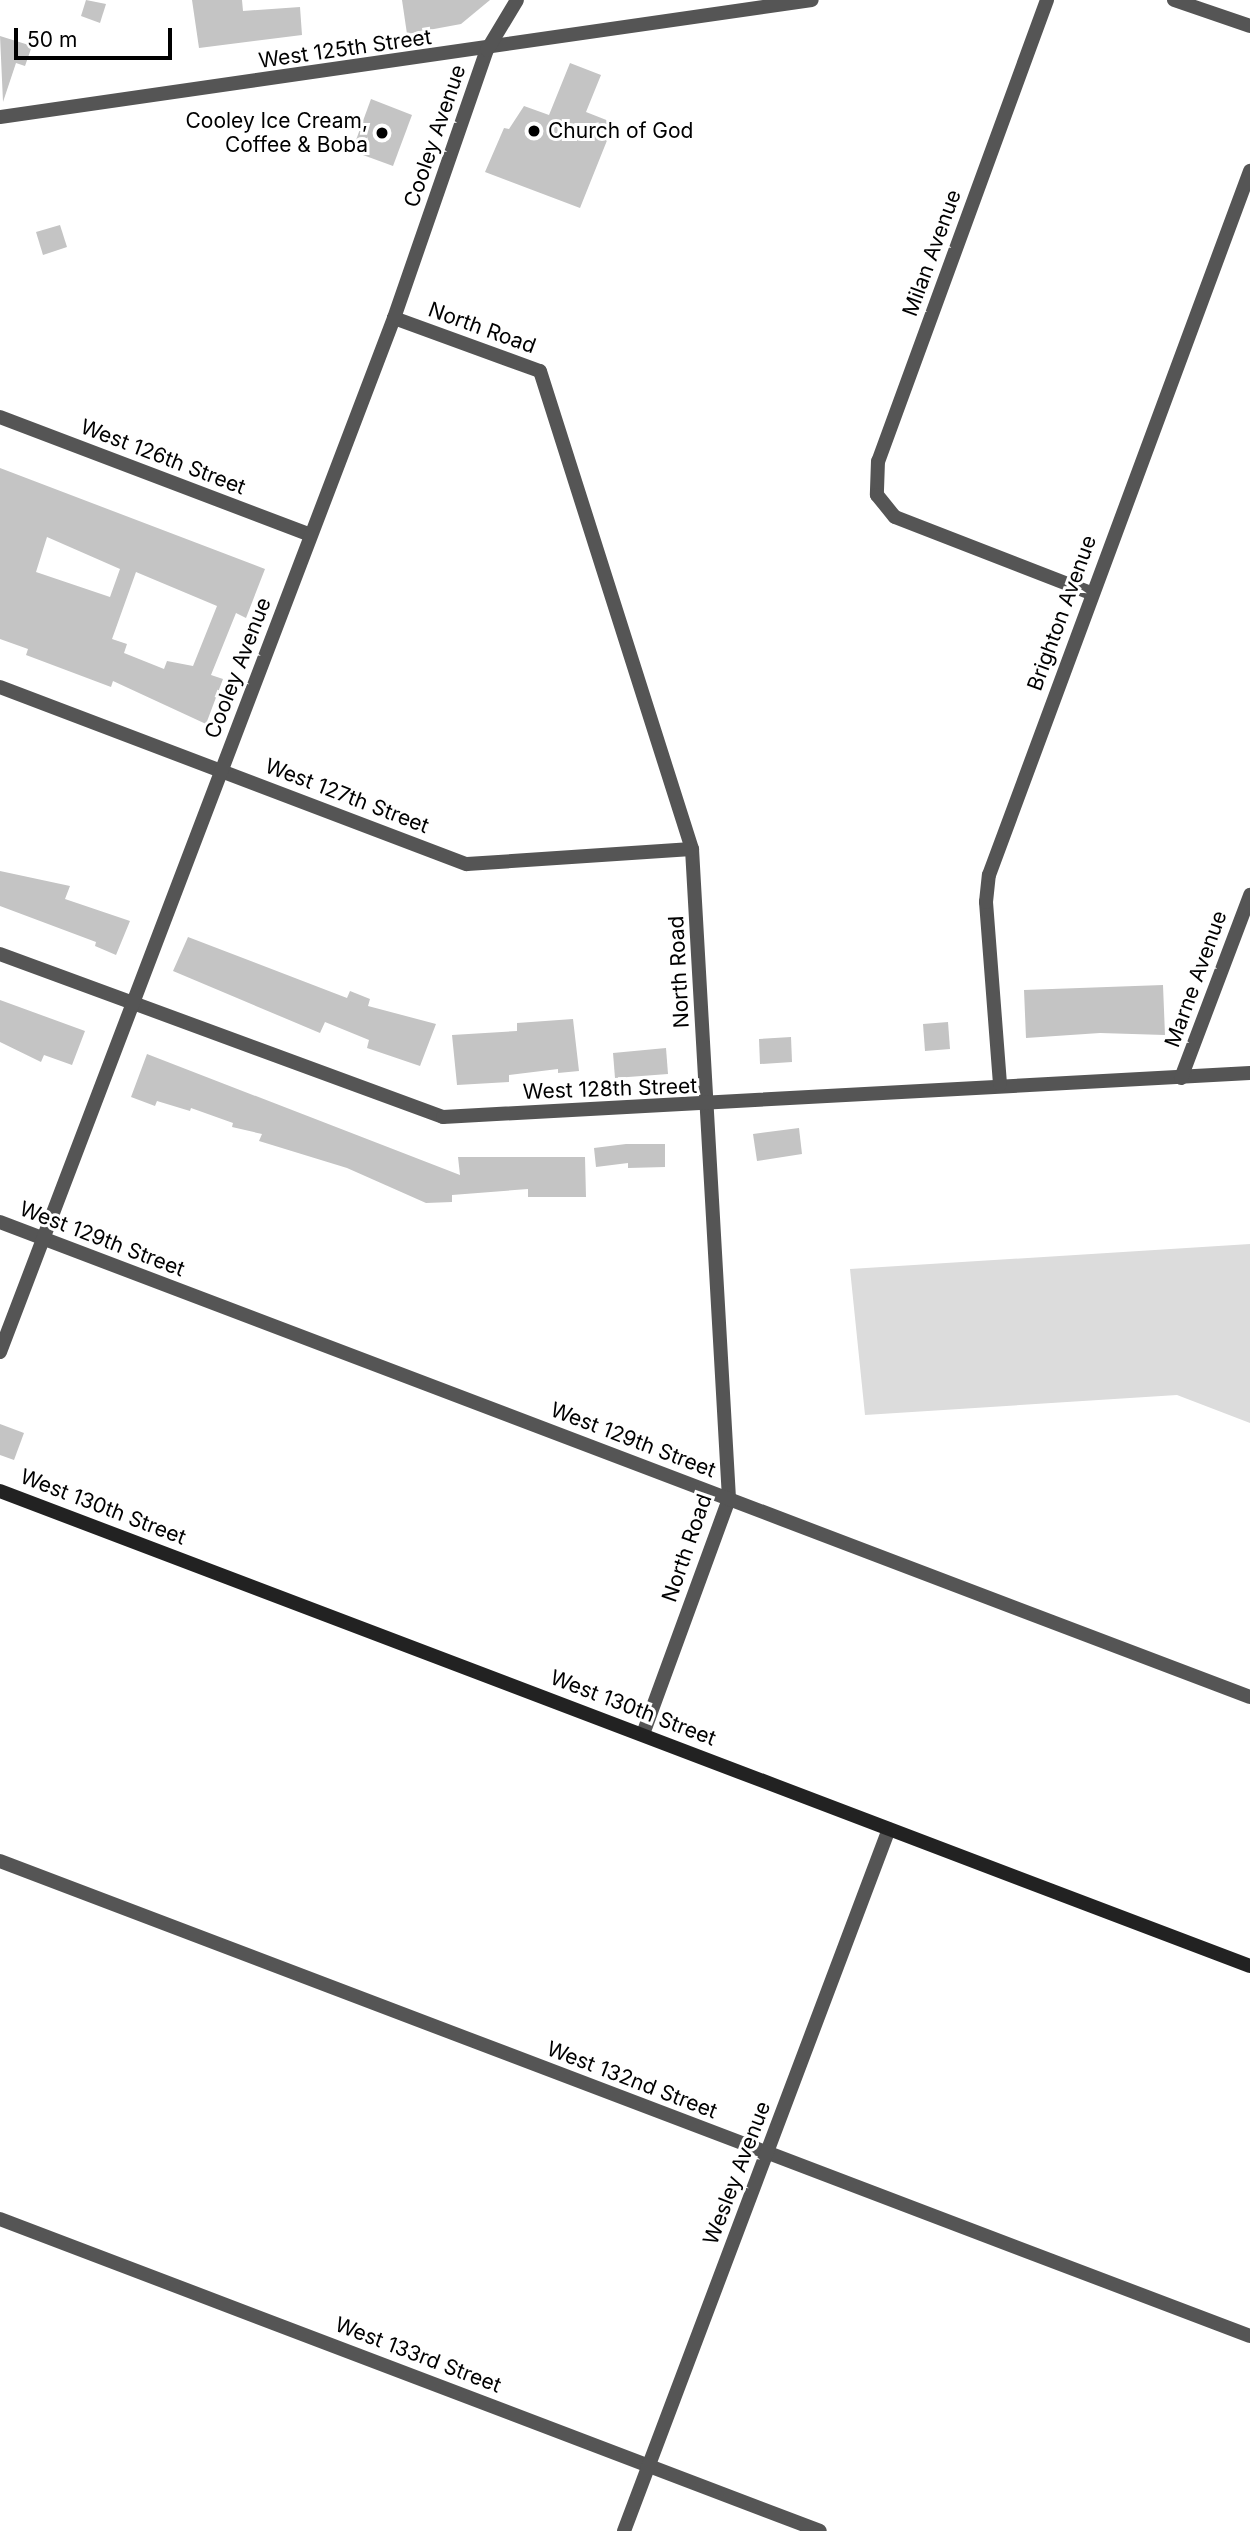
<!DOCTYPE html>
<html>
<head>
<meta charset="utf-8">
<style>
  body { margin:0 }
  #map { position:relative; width:1250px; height:2531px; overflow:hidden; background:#fff; font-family:Inter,sans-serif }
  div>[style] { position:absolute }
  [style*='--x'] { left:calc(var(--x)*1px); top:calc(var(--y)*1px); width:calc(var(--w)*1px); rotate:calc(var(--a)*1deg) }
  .green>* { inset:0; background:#dcdcdc }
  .building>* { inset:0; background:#c4c4c4 }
  .minor>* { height:14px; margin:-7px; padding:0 7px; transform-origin:7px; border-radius:7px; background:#555 }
  .secondary>* { height:14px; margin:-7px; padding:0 7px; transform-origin:7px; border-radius:7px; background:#222 }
  .dots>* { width:19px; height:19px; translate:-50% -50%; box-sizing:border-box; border:4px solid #fff; border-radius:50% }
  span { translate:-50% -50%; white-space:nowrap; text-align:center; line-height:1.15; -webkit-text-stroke:6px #fff; paint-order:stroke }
  .street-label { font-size:21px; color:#000 }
  .poi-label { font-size:21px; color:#000 }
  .right { translate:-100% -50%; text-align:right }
  .left { translate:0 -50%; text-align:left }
  .scale { position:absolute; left:14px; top:28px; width:158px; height:32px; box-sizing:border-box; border:4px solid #000; border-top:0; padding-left:9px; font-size:21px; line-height:24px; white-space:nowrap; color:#000; -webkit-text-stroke:5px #fff; paint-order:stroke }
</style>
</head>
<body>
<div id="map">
  <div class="green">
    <div style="clip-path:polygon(1250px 1244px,1250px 1423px,1177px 1395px,865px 1415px,850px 1269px)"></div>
  </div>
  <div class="building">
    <div style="clip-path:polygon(86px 0,106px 4px,100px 23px,81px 16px)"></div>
    <div style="clip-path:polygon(192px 0,242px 0,243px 11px,300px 7px,302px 35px,199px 48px)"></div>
    <div style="clip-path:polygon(402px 0,490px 0,461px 24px,407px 34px)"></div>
    <div style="clip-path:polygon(0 36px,32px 46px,25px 66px,16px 63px,3px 102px)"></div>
    <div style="clip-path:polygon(570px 63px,601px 75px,586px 112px,614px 123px,580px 208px,485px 172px,504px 128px,509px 129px,524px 106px,549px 115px)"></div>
    <div style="clip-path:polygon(371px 99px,412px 115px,393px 166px,352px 151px)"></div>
    <div style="clip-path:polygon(60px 225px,67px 247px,43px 255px,36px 232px)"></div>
    <div style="clip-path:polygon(evenodd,0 468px,265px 569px,246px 618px,236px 613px,211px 675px,223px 679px,206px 724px,113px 681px,111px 687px,26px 655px,28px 649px,0 639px,0 468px,47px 537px,120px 569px,110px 597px,36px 572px,47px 537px,0 468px,136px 572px,217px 606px,193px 666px,167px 661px,164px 669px,124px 653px,127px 644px,112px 639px,136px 572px)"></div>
    <div style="clip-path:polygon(0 871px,70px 886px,65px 899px,130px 921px,116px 955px,95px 946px,96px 942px,0 906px)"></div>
    <div style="clip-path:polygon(188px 937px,347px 998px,350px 991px,370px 999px,368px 1006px,436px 1024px,420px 1066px,367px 1048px,369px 1040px,325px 1022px,320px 1033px,173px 971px)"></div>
    <div style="clip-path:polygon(1163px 985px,1165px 1035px,1100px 1033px,1026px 1038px,1024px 990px)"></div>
    <div style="clip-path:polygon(0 1000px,85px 1031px,72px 1065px,44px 1055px,41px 1062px,0 1042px)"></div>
    <div style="clip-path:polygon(573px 1019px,579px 1071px,558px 1073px,558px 1069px,509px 1075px,509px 1082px,457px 1085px,452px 1035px,517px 1031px,517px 1023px)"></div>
    <div style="clip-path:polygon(948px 1022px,950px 1049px,925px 1051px,923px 1024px)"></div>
    <div style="clip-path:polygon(791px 1037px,792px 1062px,760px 1064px,759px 1039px)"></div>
    <div style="clip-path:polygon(666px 1048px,668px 1074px,615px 1078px,613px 1053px)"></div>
    <div style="clip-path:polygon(147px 1054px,460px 1175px,458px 1157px,585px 1157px,586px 1197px,528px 1197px,528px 1189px,452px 1195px,452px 1202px,426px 1203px,347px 1168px,259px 1141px,262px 1134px,232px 1127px,233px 1123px,191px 1108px,190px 1111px,157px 1101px,155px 1106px,131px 1097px)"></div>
    <div style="clip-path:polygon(799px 1128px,802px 1154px,757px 1161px,753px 1134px)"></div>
    <div style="clip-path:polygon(626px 1144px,665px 1144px,665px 1167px,628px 1168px,628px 1163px,596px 1167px,594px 1148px)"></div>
    <div style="clip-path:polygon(0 1424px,24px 1433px,14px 1460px,0 1455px)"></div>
  </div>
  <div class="minor">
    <div style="--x:1047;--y:0;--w:491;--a:110.1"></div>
    <div style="--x:878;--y:461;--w:34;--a:92"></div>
    <div style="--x:877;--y:495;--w:28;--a:51"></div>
    <div style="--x:895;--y:517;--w:210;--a:21.2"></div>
    <div style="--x:1174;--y:0;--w:80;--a:18.9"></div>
    <div style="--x:0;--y:117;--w:820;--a:-8.2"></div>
    <div style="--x:394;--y:318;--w:155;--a:20"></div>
    <div style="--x:540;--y:371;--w:502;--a:72.36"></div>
    <div style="--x:692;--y:849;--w:651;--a:86.74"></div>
    <div style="--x:729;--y:1499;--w:250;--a:110.1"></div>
    <div style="--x:0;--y:417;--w:332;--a:20.8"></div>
    <div style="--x:0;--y:687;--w:499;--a:20.8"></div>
    <div style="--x:467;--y:864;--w:225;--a:-3.8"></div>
    <div style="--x:0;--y:954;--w:472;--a:20.2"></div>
    <div style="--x:443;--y:1117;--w:808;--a:-3.12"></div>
    <div style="--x:1181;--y:1078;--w:196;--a:-69.3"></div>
    <div style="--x:1000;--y:1084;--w:183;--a:-94.4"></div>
    <div style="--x:986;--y:902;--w:27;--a:-84"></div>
    <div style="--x:989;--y:875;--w:751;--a:-69.66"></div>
    <div style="--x:0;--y:1222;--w:1337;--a:20.81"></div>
    <div style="--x:0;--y:1352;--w:1107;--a:-69.14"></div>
    <div style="--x:394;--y:318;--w:284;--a:-70.9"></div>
    <div style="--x:487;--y:50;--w:58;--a:-59"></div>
    <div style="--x:0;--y:1861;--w:1337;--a:20.81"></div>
    <div style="--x:0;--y:2219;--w:877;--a:20.83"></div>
    <div style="--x:624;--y:2531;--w:750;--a:-69.32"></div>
  </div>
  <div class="secondary">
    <div style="--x:0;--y:1491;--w:1337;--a:20.81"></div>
  </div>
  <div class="dots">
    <div style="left:534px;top:131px;background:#000"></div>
    <div style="left:382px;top:133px;background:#000"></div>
  </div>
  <div class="street-label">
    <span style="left:345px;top:49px;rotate:-8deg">West 125th Street</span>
    <span style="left:435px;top:136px;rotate:-71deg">Cooley Avenue</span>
    <span style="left:932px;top:253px;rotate:-70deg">Milan Avenue</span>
    <span style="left:482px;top:328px;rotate:20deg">North Road</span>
    <span style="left:163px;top:457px;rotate:21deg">West 126th Street</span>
    <span style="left:1062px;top:613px;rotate:-70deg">Brighton Avenue</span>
    <span style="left:238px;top:668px;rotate:-69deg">Cooley Avenue</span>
    <span style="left:347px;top:796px;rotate:21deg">West 127th Street</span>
    <span style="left:679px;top:972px;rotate:-93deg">North Road</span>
    <span style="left:1196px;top:979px;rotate:-70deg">Marne Avenue</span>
    <span style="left:610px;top:1089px;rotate:-2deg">West 128th Street</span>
    <span style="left:102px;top:1239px;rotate:21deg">West 129th Street</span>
    <span style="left:633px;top:1440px;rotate:21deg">West 129th Street</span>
    <span style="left:103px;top:1507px;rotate:21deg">West 130th Street</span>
    <span style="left:687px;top:1548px;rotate:-71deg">North Road</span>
    <span style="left:633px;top:1708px;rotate:21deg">West 130th Street</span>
    <span style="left:632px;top:2080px;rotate:21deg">West 132nd Street</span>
    <span style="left:737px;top:2173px;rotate:-69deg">Wesley Avenue</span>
    <span style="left:418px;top:2355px;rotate:21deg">West 133rd Street</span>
  </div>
  <div class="poi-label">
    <span class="right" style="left:368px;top:133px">Cooley Ice Cream,<br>Coffee &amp; Boba</span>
    <span class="left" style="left:548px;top:131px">Church of God</span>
  </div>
  <div class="scale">50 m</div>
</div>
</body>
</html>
